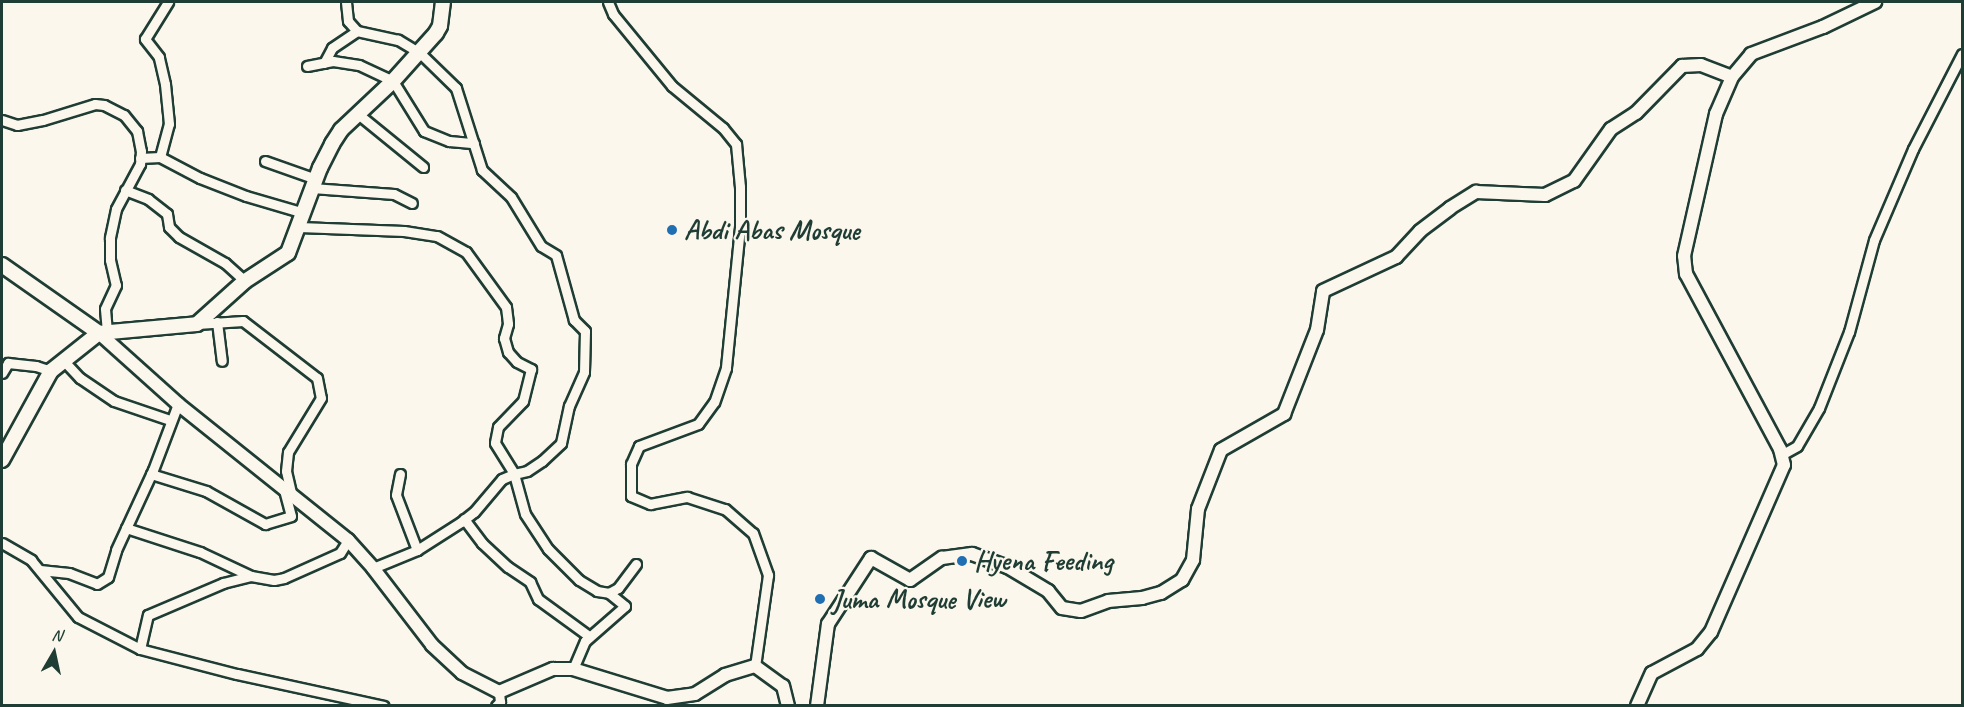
<!DOCTYPE html>
<html>
<head>
<meta charset="utf-8">
<style>
  body { margin:0 }
  #map { position:relative; width:1964px; height:707px; overflow:hidden; background:#fbf7ec; font-family:Caveat,sans-serif }
  div>[style] { position:absolute }
  [style*='--x'] { left:calc(var(--x)*1px); top:calc(var(--y)*1px); width:calc(var(--w)*1px); rotate:calc(var(--a)*1deg) }
  .roads { filter:drop-shadow(2px 0 #1f3d34) drop-shadow(-2px 0 #1f3d34) drop-shadow(0 2px #1f3d34) drop-shadow(0 -2px #1f3d34) }
  .minor>* { height:9px; margin:-4.5px; padding:0 4.5px; transform-origin:4.5px; border-radius:4.5px; background:#fbf7ec }
  .tertiary>* { height:12px; margin:-6px; padding:0 6px; transform-origin:6px; border-radius:6px; background:#fbf7ec }
  .secondary>* { height:14px; margin:-7px; padding:0 7px; transform-origin:7px; border-radius:7px; background:#fbf7ec }
  .dots>* { width:16px; height:16px; translate:-50% -50%; box-sizing:border-box; border:3px solid #fbf7ec; border-radius:50% }
  span { translate:-50% -50%; white-space:nowrap; text-align:center; line-height:1.15; -webkit-text-stroke:4.5px #fbf7ec; paint-order:stroke }
  .poi-label { font-size:28px; color:#1f3d34; font-weight:700 }
  .left { translate:0 -50%; text-align:left }
  .frame { position:absolute; inset:0; border:3px solid #1f3d34; pointer-events:none }
  .north { position:absolute; left:24px; top:623px; width:60px; height:60px; -webkit-text-stroke:4px #fbf7ec; paint-order:stroke; rotate:9deg; font-size:16px; font-weight:700; line-height:24px; text-align:center; color:#1f3d34 }
  .north::after { content:''; display:block; margin:auto; width:21px; height:27px; background:#1f3d34; clip-path:polygon(50% 0,100% 100%,50% 72%,0 100%) }
</style>
</head>
<body>
<div id="map">
  <div class="roads">
    <div class="minor">
      <div style="--x:346;--y:2;--w:19;--a:84"></div>
      <div style="--x:348;--y:21;--w:13;--a:48"></div>
      <div style="--x:608;--y:2;--w:13;--a:67"></div>
      <div style="--x:613;--y:14;--w:93;--a:50.7"></div>
      <div style="--x:672;--y:86;--w:66;--a:39.5"></div>
      <div style="--x:723;--y:128;--w:21;--a:51"></div>
      <div style="--x:736;--y:144;--w:43;--a:84.7"></div>
      <div style="--x:740;--y:187;--w:40;--a:90"></div>
      <div style="--x:740;--y:227;--w:142;--a:95.7"></div>
      <div style="--x:726;--y:368;--w:36;--a:109"></div>
      <div style="--x:714;--y:402;--w:27;--a:126"></div>
      <div style="--x:698;--y:424;--w:63;--a:159.6"></div>
      <div style="--x:639;--y:446;--w:20;--a:114"></div>
      <div style="--x:631;--y:464;--w:32;--a:90"></div>
      <div style="--x:631;--y:496;--w:21;--a:23"></div>
      <div style="--x:650;--y:504;--w:38;--a:-11"></div>
      <div style="--x:687;--y:497;--w:40;--a:18"></div>
      <div style="--x:725;--y:509;--w:37;--a:41"></div>
      <div style="--x:753;--y:533;--w:45;--a:70.3"></div>
      <div style="--x:768;--y:575;--w:92;--a:98.1"></div>
      <div style="--x:307;--y:66;--w:26;--a:-11"></div>
      <div style="--x:333;--y:61;--w:26;--a:9"></div>
      <div style="--x:359;--y:65;--w:38;--a:25"></div>
      <div style="--x:393;--y:81;--w:59;--a:58.2"></div>
      <div style="--x:424;--y:131;--w:27;--a:22"></div>
      <div style="--x:449;--y:141;--w:25;--a:5"></div>
      <div style="--x:358;--y:114;--w:84;--a:39.2"></div>
      <div style="--x:2;--y:120;--w:16;--a:18"></div>
      <div style="--x:17;--y:125;--w:26;--a:-11"></div>
      <div style="--x:43;--y:120;--w:54;--a:-17.1"></div>
      <div style="--x:95;--y:104;--w:9;--a:6"></div>
      <div style="--x:104;--y:105;--w:22;--a:27"></div>
      <div style="--x:124;--y:115;--w:21;--a:51"></div>
      <div style="--x:137;--y:131;--w:20;--a:79"></div>
      <div style="--x:141;--y:151;--w:13;--a:94"></div>
      <div style="--x:140;--y:164;--w:51;--a:118.1"></div>
      <div style="--x:116;--y:209;--w:30;--a:102"></div>
      <div style="--x:110;--y:238;--w:22;--a:90"></div>
      <div style="--x:110;--y:260;--w:26;--a:77"></div>
      <div style="--x:116;--y:285;--w:26;--a:115"></div>
      <div style="--x:105;--y:309;--w:23;--a:85"></div>
      <div style="--x:160;--y:157;--w:34;--a:-75"></div>
      <div style="--x:169;--y:124;--w:40;--a:-95.7"></div>
      <div style="--x:165;--y:84;--w:28;--a:-103"></div>
      <div style="--x:159;--y:57;--w:23;--a:-128"></div>
      <div style="--x:145;--y:39;--w:44;--a:-58.1"></div>
      <div style="--x:140;--y:158;--w:20;--a:-3"></div>
      <div style="--x:160;--y:157;--w:45;--a:27.7"></div>
      <div style="--x:200;--y:178;--w:49;--a:21.4"></div>
      <div style="--x:246;--y:196;--w:60;--a:16.3"></div>
      <div style="--x:265;--y:161;--w:54;--a:19.4"></div>
      <div style="--x:312;--y:188;--w:82;--a:4.2"></div>
      <div style="--x:394;--y:194;--w:20;--a:27"></div>
      <div style="--x:125;--y:190;--w:25;--a:21"></div>
      <div style="--x:148;--y:199;--w:24;--a:38"></div>
      <div style="--x:167;--y:214;--w:13;--a:81"></div>
      <div style="--x:169;--y:227;--w:14;--a:45"></div>
      <div style="--x:179;--y:237;--w:53;--a:29.5"></div>
      <div style="--x:225;--y:263;--w:27;--a:42"></div>
      <div style="--x:299;--y:227;--w:105;--a:2.2"></div>
      <div style="--x:404;--y:231;--w:33;--a:9"></div>
      <div style="--x:437;--y:236;--w:33;--a:29"></div>
      <div style="--x:466;--y:252;--w:68;--a:54"></div>
      <div style="--x:506;--y:307;--w:17;--a:83"></div>
      <div style="--x:508;--y:324;--w:15;--a:106"></div>
      <div style="--x:504;--y:338;--w:15;--a:74"></div>
      <div style="--x:508;--y:352;--w:13;--a:48"></div>
      <div style="--x:517;--y:362;--w:16;--a:27"></div>
      <div style="--x:531;--y:369;--w:33;--a:104"></div>
      <div style="--x:523;--y:401;--w:36;--a:134"></div>
      <div style="--x:498;--y:427;--w:16;--a:101"></div>
      <div style="--x:495;--y:443;--w:36;--a:58"></div>
      <div style="--x:514;--y:474;--w:13;--a:-13"></div>
      <div style="--x:527;--y:471;--w:18;--a:-34"></div>
      <div style="--x:542;--y:461;--w:26;--a:-43"></div>
      <div style="--x:561;--y:443;--w:38;--a:-78"></div>
      <div style="--x:569;--y:406;--w:37;--a:-66"></div>
      <div style="--x:584;--y:372;--w:41;--a:-88.6"></div>
      <div style="--x:585;--y:331;--w:16;--a:-135"></div>
      <div style="--x:574;--y:320;--w:67;--a:-105.5"></div>
      <div style="--x:556;--y:255;--w:17;--a:-149"></div>
      <div style="--x:541;--y:246;--w:57;--a:-121.5"></div>
      <div style="--x:511;--y:197;--w:40;--a:-137"></div>
      <div style="--x:482;--y:170;--w:86;--a:-107.6"></div>
      <div style="--x:456;--y:88;--w:50;--a:-135.8"></div>
      <div style="--x:420;--y:53;--w:26;--a:-149"></div>
      <div style="--x:398;--y:40;--w:42;--a:-167.6"></div>
      <div style="--x:357;--y:31;--w:30;--a:146"></div>
      <div style="--x:332;--y:48;--w:17;--a:118"></div>
      <div style="--x:217;--y:322;--w:39;--a:83"></div>
      <div style="--x:197;--y:324;--w:46;--a:-3.7"></div>
      <div style="--x:243;--y:321;--w:93;--a:37.6"></div>
      <div style="--x:317;--y:378;--w:20;--a:79"></div>
      <div style="--x:321;--y:398;--w:63;--a:121.4"></div>
      <div style="--x:288;--y:452;--w:19;--a:96"></div>
      <div style="--x:286;--y:471;--w:26;--a:77"></div>
      <div style="--x:63;--y:360;--w:25;--a:47"></div>
      <div style="--x:80;--y:378;--w:41;--a:34.1"></div>
      <div style="--x:114;--y:401;--w:59;--a:18.7"></div>
      <div style="--x:2;--y:373;--w:12;--a:-59"></div>
      <div style="--x:8;--y:363;--w:28;--a:6"></div>
      <div style="--x:36;--y:366;--w:16;--a:18"></div>
      <div style="--x:1781;--y:455;--w:18;--a:-29"></div>
      <div style="--x:1797;--y:446;--w:44;--a:-59.9"></div>
      <div style="--x:1819;--y:408;--w:82;--a:-68.5"></div>
      <div style="--x:1849;--y:332;--w:95;--a:-74.8"></div>
      <div style="--x:1874;--y:240;--w:99;--a:-66.8"></div>
      <div style="--x:1913;--y:149;--w:107;--a:-62.7"></div>
      <div style="--x:151;--y:474;--w:58;--a:17.2"></div>
      <div style="--x:206;--y:491;--w:68;--a:29.2"></div>
      <div style="--x:265;--y:524;--w:27;--a:-17"></div>
      <div style="--x:291;--y:516;--w:28;--a:-105"></div>
      <div style="--x:400;--y:474;--w:21;--a:101"></div>
      <div style="--x:396;--y:495;--w:59;--a:69.1"></div>
      <div style="--x:464;--y:519;--w:30;--a:53"></div>
      <div style="--x:482;--y:543;--w:35;--a:43"></div>
      <div style="--x:508;--y:567;--w:27;--a:34"></div>
      <div style="--x:530;--y:582;--w:19;--a:65"></div>
      <div style="--x:538;--y:599;--w:63;--a:36"></div>
      <div style="--x:126;--y:528;--w:78;--a:18"></div>
      <div style="--x:200;--y:552;--w:56;--a:25.2"></div>
      <div style="--x:2;--y:543;--w:34;--a:30"></div>
      <div style="--x:31;--y:560;--w:74;--a:50.5"></div>
      <div style="--x:78;--y:617;--w:70;--a:27.3"></div>
      <div style="--x:140;--y:649;--w:100;--a:14.5"></div>
      <div style="--x:237;--y:674;--w:150;--a:12.3"></div>
      <div style="--x:373;--y:568;--w:48;--a:-22.2"></div>
      <div style="--x:417;--y:550;--w:52;--a:-32.5"></div>
      <div style="--x:461;--y:522;--w:16;--a:-38"></div>
      <div style="--x:474;--y:512;--w:43;--a:-49.7"></div>
      <div style="--x:502;--y:479;--w:13;--a:-23"></div>
      <div style="--x:514;--y:474;--w:41;--a:74.6"></div>
      <div style="--x:525;--y:514;--w:42;--a:56.7"></div>
      <div style="--x:548;--y:549;--w:44;--a:45"></div>
      <div style="--x:579;--y:580;--w:21;--a:31"></div>
      <div style="--x:597;--y:591;--w:12;--a:9"></div>
      <div style="--x:609;--y:593;--w:10;--a:-29"></div>
      <div style="--x:618;--y:588;--w:30;--a:-53"></div>
      <div style="--x:40;--y:570;--w:29;--a:6"></div>
      <div style="--x:69;--y:573;--w:30;--a:21"></div>
      <div style="--x:97;--y:584;--w:13;--a:-32"></div>
      <div style="--x:108;--y:577;--w:28;--a:-73"></div>
      <div style="--x:116;--y:550;--w:88;--a:-65.2"></div>
      <div style="--x:153;--y:470;--w:71;--a:-69.3"></div>
      <div style="--x:140;--y:649;--w:35;--a:-77"></div>
      <div style="--x:148;--y:615;--w:82;--a:-23.1"></div>
      <div style="--x:223;--y:583;--w:29;--a:-14"></div>
      <div style="--x:251;--y:576;--w:23;--a:10"></div>
      <div style="--x:274;--y:580;--w:10;--a:-11"></div>
      <div style="--x:284;--y:578;--w:61;--a:-24.1"></div>
      <div style="--x:340;--y:553;--w:15;--a:-58"></div>
      <div style="--x:573;--y:669;--w:30;--a:-67"></div>
      <div style="--x:585;--y:641;--w:53;--a:-41.2"></div>
      <div style="--x:625;--y:606;--w:21;--a:-141"></div>
      <div style="--x:496;--y:706;--w:6;--a:-45"></div>
      <div style="--x:500;--y:702;--w:10;--a:-96"></div>
    </div>
    <div class="tertiary">
      <div style="--x:99;--y:333;--w:106;--a:41.9"></div>
      <div style="--x:178;--y:404;--w:218;--a:38.7"></div>
      <div style="--x:348;--y:540;--w:38;--a:48"></div>
      <div style="--x:373;--y:568;--w:97;--a:52.5"></div>
      <div style="--x:432;--y:645;--w:41;--a:43"></div>
      <div style="--x:462;--y:673;--w:42;--a:27.2"></div>
      <div style="--x:499;--y:692;--w:59;--a:-23.1"></div>
      <div style="--x:553;--y:669;--w:20;--a:0"></div>
      <div style="--x:573;--y:669;--w:98;--a:17.1"></div>
      <div style="--x:667;--y:698;--w:28;--a:-8"></div>
      <div style="--x:695;--y:694;--w:36;--a:-32"></div>
      <div style="--x:725;--y:675;--w:31;--a:-17"></div>
      <div style="--x:755;--y:666;--w:34;--a:36"></div>
      <div style="--x:783;--y:686;--w:21;--a:76"></div>
      <div style="--x:817;--y:706;--w:83;--a:-82.4"></div>
      <div style="--x:828;--y:624;--w:79;--a:-56.9"></div>
      <div style="--x:871;--y:558;--w:45;--a:29.4"></div>
      <div style="--x:910;--y:580;--w:39;--a:-35"></div>
      <div style="--x:942;--y:558;--w:30;--a:-8"></div>
      <div style="--x:972;--y:554;--w:38;--a:20"></div>
      <div style="--x:1008;--y:567;--w:47;--a:31"></div>
      <div style="--x:1048;--y:591;--w:22;--a:51"></div>
      <div style="--x:1062;--y:608;--w:19;--a:9"></div>
      <div style="--x:1081;--y:611;--w:29;--a:-20"></div>
      <div style="--x:1108;--y:601;--w:34;--a:-5"></div>
      <div style="--x:1142;--y:598;--w:20;--a:-15"></div>
      <div style="--x:1161;--y:593;--w:25;--a:-32"></div>
      <div style="--x:1182;--y:580;--w:23;--a:-61"></div>
      <div style="--x:1193;--y:560;--w:51;--a:-84.4"></div>
      <div style="--x:1198;--y:509;--w:63;--a:-68.7"></div>
      <div style="--x:1221;--y:450;--w:73;--a:-29.7"></div>
      <div style="--x:1284;--y:414;--w:90;--a:-68.6"></div>
      <div style="--x:1317;--y:330;--w:39;--a:-81"></div>
      <div style="--x:1323;--y:291;--w:81;--a:-25"></div>
      <div style="--x:1396;--y:257;--w:35;--a:-47"></div>
      <div style="--x:1420;--y:231;--w:38;--a:-37"></div>
      <div style="--x:1450;--y:208;--w:31;--a:-32"></div>
      <div style="--x:1476;--y:192;--w:69;--a:2.5"></div>
      <div style="--x:1545;--y:195;--w:32;--a:-26"></div>
      <div style="--x:1574;--y:181;--w:64;--a:-54.6"></div>
      <div style="--x:1611;--y:129;--w:30;--a:-33"></div>
      <div style="--x:1636;--y:113;--w:66;--a:-45.6"></div>
      <div style="--x:1682;--y:66;--w:19;--a:-3"></div>
      <div style="--x:1701;--y:65;--w:33;--a:21"></div>
      <div style="--x:1637;--y:706;--w:36;--a:-66"></div>
      <div style="--x:1652;--y:673;--w:51;--a:-28.1"></div>
      <div style="--x:1697;--y:649;--w:22;--a:-51"></div>
      <div style="--x:1711;--y:632;--w:182;--a:-66.4"></div>
      <div style="--x:1784;--y:465;--w:16;--a:-104"></div>
      <div style="--x:1780;--y:449;--w:199;--a:-118.2"></div>
      <div style="--x:1686;--y:274;--w:18;--a:-96"></div>
      <div style="--x:1684;--y:256;--w:146;--a:-77.3"></div>
      <div style="--x:1716;--y:114;--w:40;--a:-66.6"></div>
      <div style="--x:1732;--y:77;--w:30;--a:-50"></div>
      <div style="--x:1751;--y:54;--w:77;--a:-20.6"></div>
      <div style="--x:1823;--y:27;--w:58;--a:-25.7"></div>
    </div>
    <div class="secondary">
      <div style="--x:2;--y:265;--w:118;--a:35"></div>
      <div style="--x:2;--y:460;--w:102;--a:-61.2"></div>
      <div style="--x:51;--y:371;--w:61;--a:-38.4"></div>
      <div style="--x:99;--y:333;--w:98;--a:-5.2"></div>
      <div style="--x:197;--y:324;--w:64;--a:-41.9"></div>
      <div style="--x:245;--y:281;--w:51;--a:-33.1"></div>
      <div style="--x:288;--y:253;--w:91;--a:-69.4"></div>
      <div style="--x:320;--y:168;--w:27;--a:-63"></div>
      <div style="--x:332;--y:144;--w:17;--a:-57"></div>
      <div style="--x:341;--y:130;--w:71;--a:-43.3"></div>
      <div style="--x:393;--y:81;--w:64;--a:-48.1"></div>
      <div style="--x:436;--y:33;--w:8;--a:-60"></div>
      <div style="--x:440;--y:26;--w:24;--a:-83"></div>
    </div>
  </div>
  <div class="dots">
    <div style="left:672px;top:230px;background:#1f6fb2"></div>
    <div style="left:962px;top:561px;background:#1f6fb2"></div>
    <div style="left:820px;top:599px;background:#1f6fb2"></div>
  </div>
  <div class="poi-label">
    <span class="left" style="left:684px;top:230px">Abdi Abas Mosque</span>
    <span class="left" style="left:974px;top:561px">Hyena Feeding</span>
    <span class="left" style="left:832px;top:599px">Juma Mosque View</span>
  </div>
  <div class="frame"></div>
  <div class="north">N</div>
</div>
</body>
</html>
